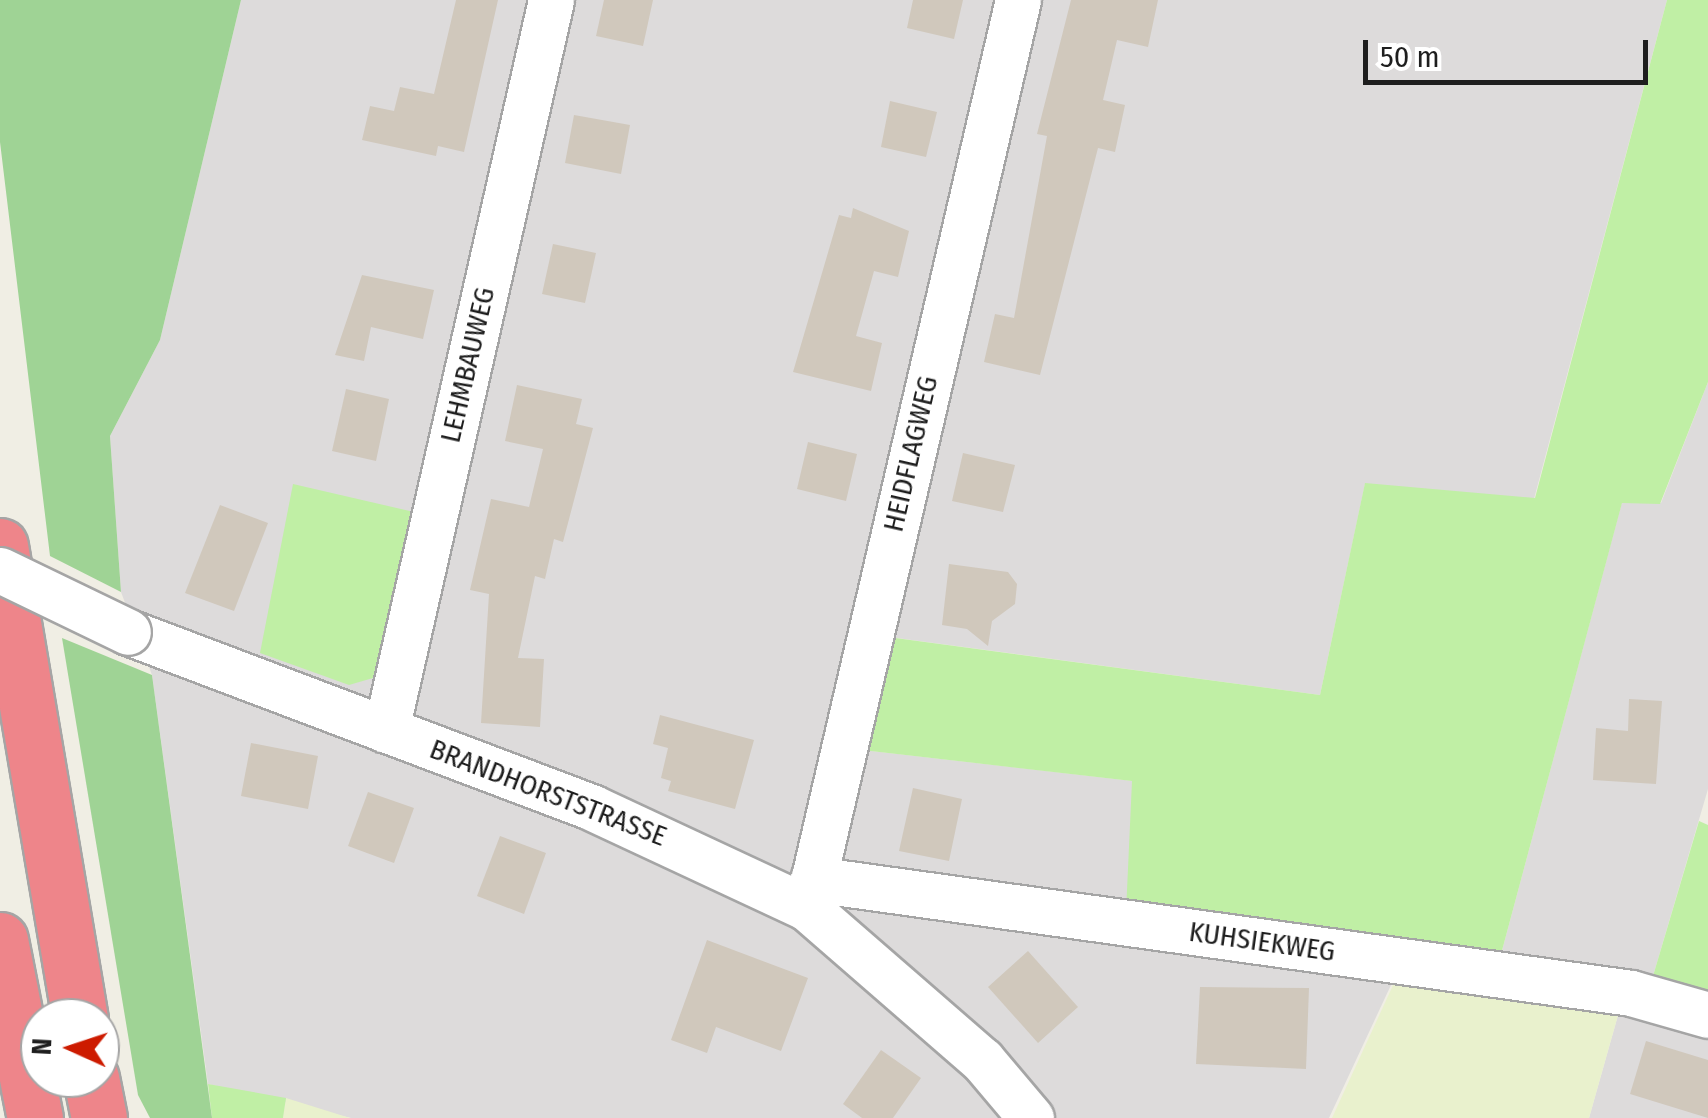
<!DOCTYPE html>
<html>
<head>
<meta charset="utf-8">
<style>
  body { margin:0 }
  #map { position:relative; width:1708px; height:1118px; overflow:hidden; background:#f0eee4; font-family:"Fira Sans Condensed",sans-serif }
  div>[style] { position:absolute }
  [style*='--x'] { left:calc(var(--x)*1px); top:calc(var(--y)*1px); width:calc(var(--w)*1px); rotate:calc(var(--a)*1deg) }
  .residential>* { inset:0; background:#dddbdb }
  .farmland>* { inset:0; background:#e9f1cd }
  .grass>* { inset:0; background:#c0efa5 }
  .forest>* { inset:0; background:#9fd395 }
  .building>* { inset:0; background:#d0c8bc }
  .roads { filter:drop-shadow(2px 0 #a5a5a5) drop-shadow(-2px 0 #a5a5a5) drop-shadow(0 2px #a5a5a5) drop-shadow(0 -2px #a5a5a5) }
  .minor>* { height:45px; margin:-22.5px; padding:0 22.5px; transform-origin:22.5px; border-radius:22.5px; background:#fff }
  .motorway>* { height:55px; margin:-27.5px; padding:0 27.5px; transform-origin:27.5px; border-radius:27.5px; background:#ee858a }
  .bridges { filter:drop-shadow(2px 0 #a5a5a5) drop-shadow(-2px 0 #a5a5a5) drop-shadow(0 2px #a5a5a5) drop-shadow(0 -2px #a5a5a5) }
  .minor-bridge>* { height:45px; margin:-22.5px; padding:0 22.5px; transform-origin:22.5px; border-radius:22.5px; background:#fff }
  span { translate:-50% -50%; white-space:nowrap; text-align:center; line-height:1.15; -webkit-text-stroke:10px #fff; paint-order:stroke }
  .street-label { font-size:28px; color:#1e1e1e }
  .north { position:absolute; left:20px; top:998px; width:100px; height:100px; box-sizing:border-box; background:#fff; border:2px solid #a5a5a5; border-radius:50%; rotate:273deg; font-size:28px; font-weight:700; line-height:40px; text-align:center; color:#1e1e1e }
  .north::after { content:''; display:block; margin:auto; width:35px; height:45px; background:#cd1b00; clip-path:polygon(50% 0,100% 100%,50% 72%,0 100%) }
  .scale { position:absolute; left:1363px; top:40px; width:285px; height:45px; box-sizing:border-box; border:5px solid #1e1e1e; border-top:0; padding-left:12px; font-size:30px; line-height:35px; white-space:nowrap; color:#1e1e1e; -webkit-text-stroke:8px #fff; paint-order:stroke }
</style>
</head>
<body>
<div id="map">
  <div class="residential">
    <div style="clip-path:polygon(241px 0,1667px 0,1534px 499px,1365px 484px,1320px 695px,889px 637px,863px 750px,1133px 781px,1398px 970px,1329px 1118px,351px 1118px,208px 1084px,152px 675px,121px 592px,110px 436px,160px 340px)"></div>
    <div style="clip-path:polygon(1708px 382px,1708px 789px,1653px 976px,1500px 958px,1622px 502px,1661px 503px)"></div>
    <div style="clip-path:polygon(1622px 1001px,1708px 1025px,1708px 1118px,1589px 1118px)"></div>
  </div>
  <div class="farmland">
    <div style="clip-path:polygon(1400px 970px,1622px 1001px,1589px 1118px,1332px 1118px)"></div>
    <div style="clip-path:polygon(286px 1098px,350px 1118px,283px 1118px)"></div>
  </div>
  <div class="grass">
    <div style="clip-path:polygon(1667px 0,1708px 0,1708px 382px,1660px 504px,1622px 503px,1500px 958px,1126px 912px,1132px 781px,862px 750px,888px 637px,1320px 695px,1365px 483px,1535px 498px)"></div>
    <div style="clip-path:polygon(293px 484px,414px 512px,373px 678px,349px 685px,260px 653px)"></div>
    <div style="clip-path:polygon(1699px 821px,1708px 825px,1708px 993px,1653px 976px)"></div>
    <div style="clip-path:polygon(208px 1084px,286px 1098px,283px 1118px,212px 1118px)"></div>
  </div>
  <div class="forest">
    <div style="clip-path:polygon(0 0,241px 0,160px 340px,110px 436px,121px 592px,50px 556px,0 142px)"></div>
    <div style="clip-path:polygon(62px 638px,152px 675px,212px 1118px,150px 1118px,138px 1095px)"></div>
  </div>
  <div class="building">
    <div style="clip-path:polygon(456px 0,498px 0,464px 152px,438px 146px,436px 156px,362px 140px,370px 106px,394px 111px,400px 87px,434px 94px)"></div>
    <div style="clip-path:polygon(604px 0,653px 0,643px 46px,596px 36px)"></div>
    <div style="clip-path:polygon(913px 0,963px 0,954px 39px,907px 28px)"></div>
    <div style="clip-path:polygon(1071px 0,1158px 0,1148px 47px,1117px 40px,1103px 100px,1125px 105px,1115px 152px,1098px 148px,1040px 375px,984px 362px,995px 314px,1014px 318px,1047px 136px,1037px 134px)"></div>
    <div style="clip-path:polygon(890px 101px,937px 112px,926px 157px,881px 147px)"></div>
    <div style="clip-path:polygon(574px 115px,630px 125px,621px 174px,565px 163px)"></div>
    <div style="clip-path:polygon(853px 208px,909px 231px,898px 277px,874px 271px,856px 336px,882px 343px,871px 391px,793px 372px,839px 215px,851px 218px)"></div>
    <div style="clip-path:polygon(553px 244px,596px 253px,585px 303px,542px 294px)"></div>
    <div style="clip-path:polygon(362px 275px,434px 290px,423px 339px,371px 327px,364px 361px,335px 355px)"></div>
    <div style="clip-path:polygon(517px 385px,582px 399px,576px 424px,593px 428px,563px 542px,554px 539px,545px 579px,535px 576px,518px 658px,544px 659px,540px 727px,481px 723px,489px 594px,470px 590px,491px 499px,529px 507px,543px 449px,505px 441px)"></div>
    <div style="clip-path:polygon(346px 389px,389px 399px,376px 461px,332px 451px)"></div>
    <div style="clip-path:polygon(808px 442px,857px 454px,846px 501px,797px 489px)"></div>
    <div style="clip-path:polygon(963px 453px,1015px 465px,1003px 512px,952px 501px)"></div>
    <div style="clip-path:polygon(220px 505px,268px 523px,234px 611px,185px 593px)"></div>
    <div style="clip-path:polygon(949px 564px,1008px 572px,1017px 584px,1015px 604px,992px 621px,988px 646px,967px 629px,942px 625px)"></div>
    <div style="clip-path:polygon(1629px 699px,1662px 701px,1656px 784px,1593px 780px,1596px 728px,1628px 731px)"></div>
    <div style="clip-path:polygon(660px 715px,754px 740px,735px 809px,668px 791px,671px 781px,661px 778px,668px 748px,653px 744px)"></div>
    <div style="clip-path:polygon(251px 743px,318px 756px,308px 809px,241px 796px)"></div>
    <div style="clip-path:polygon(913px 788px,962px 799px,949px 861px,899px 851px)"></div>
    <div style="clip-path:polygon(368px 792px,414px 808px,394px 863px,348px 846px)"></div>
    <div style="clip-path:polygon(500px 836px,546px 853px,524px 914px,477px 896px)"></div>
    <div style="clip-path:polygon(707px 940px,808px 978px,781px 1051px,716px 1027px,707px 1053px,671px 1040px)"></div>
    <div style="clip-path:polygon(1028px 951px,1078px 1007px,1038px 1043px,988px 987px)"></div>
    <div style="clip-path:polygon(1200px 987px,1309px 988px,1306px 1069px,1196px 1064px)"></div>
    <div style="clip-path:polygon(1646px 1041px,1708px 1060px,1708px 1118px,1630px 1094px)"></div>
    <div style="clip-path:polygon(881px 1050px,921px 1078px,893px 1118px,862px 1118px,843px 1104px)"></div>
  </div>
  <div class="roads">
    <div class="minor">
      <div style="--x:128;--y:632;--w:497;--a:20.7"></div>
      <div style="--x:593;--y:808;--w:236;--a:25"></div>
      <div style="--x:807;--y:908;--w:232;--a:41"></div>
      <div style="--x:982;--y:1060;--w:76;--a:49.8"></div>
      <div style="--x:386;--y:730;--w:748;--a:-77.26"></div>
      <div style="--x:813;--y:879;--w:826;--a:7.93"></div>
      <div style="--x:1631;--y:993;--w:80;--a:15.9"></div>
      <div style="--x:807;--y:908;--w:932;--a:-76.92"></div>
    </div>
    <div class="motorway">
      <div style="--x:0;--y:546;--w:479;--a:80.4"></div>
      <div style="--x:0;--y:940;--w:181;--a:78.9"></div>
      <div style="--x:91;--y:1078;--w:41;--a:78.7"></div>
    </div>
  </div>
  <div class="bridges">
    <div class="minor-bridge">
      <div style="--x:0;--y:570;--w:142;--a:25.8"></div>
    </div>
  </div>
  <div class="street-label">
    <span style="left:468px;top:365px;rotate:-77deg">LEHMBAUWEG</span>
    <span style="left:911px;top:454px;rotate:-77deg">HEIDFLAGWEG</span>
    <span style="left:548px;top:793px;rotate:21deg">BRANDHORSTSTRASSE</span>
    <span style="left:1262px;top:942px;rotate:8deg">KUHSIEKWEG</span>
  </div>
  <div class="north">N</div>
  <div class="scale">50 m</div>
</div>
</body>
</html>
